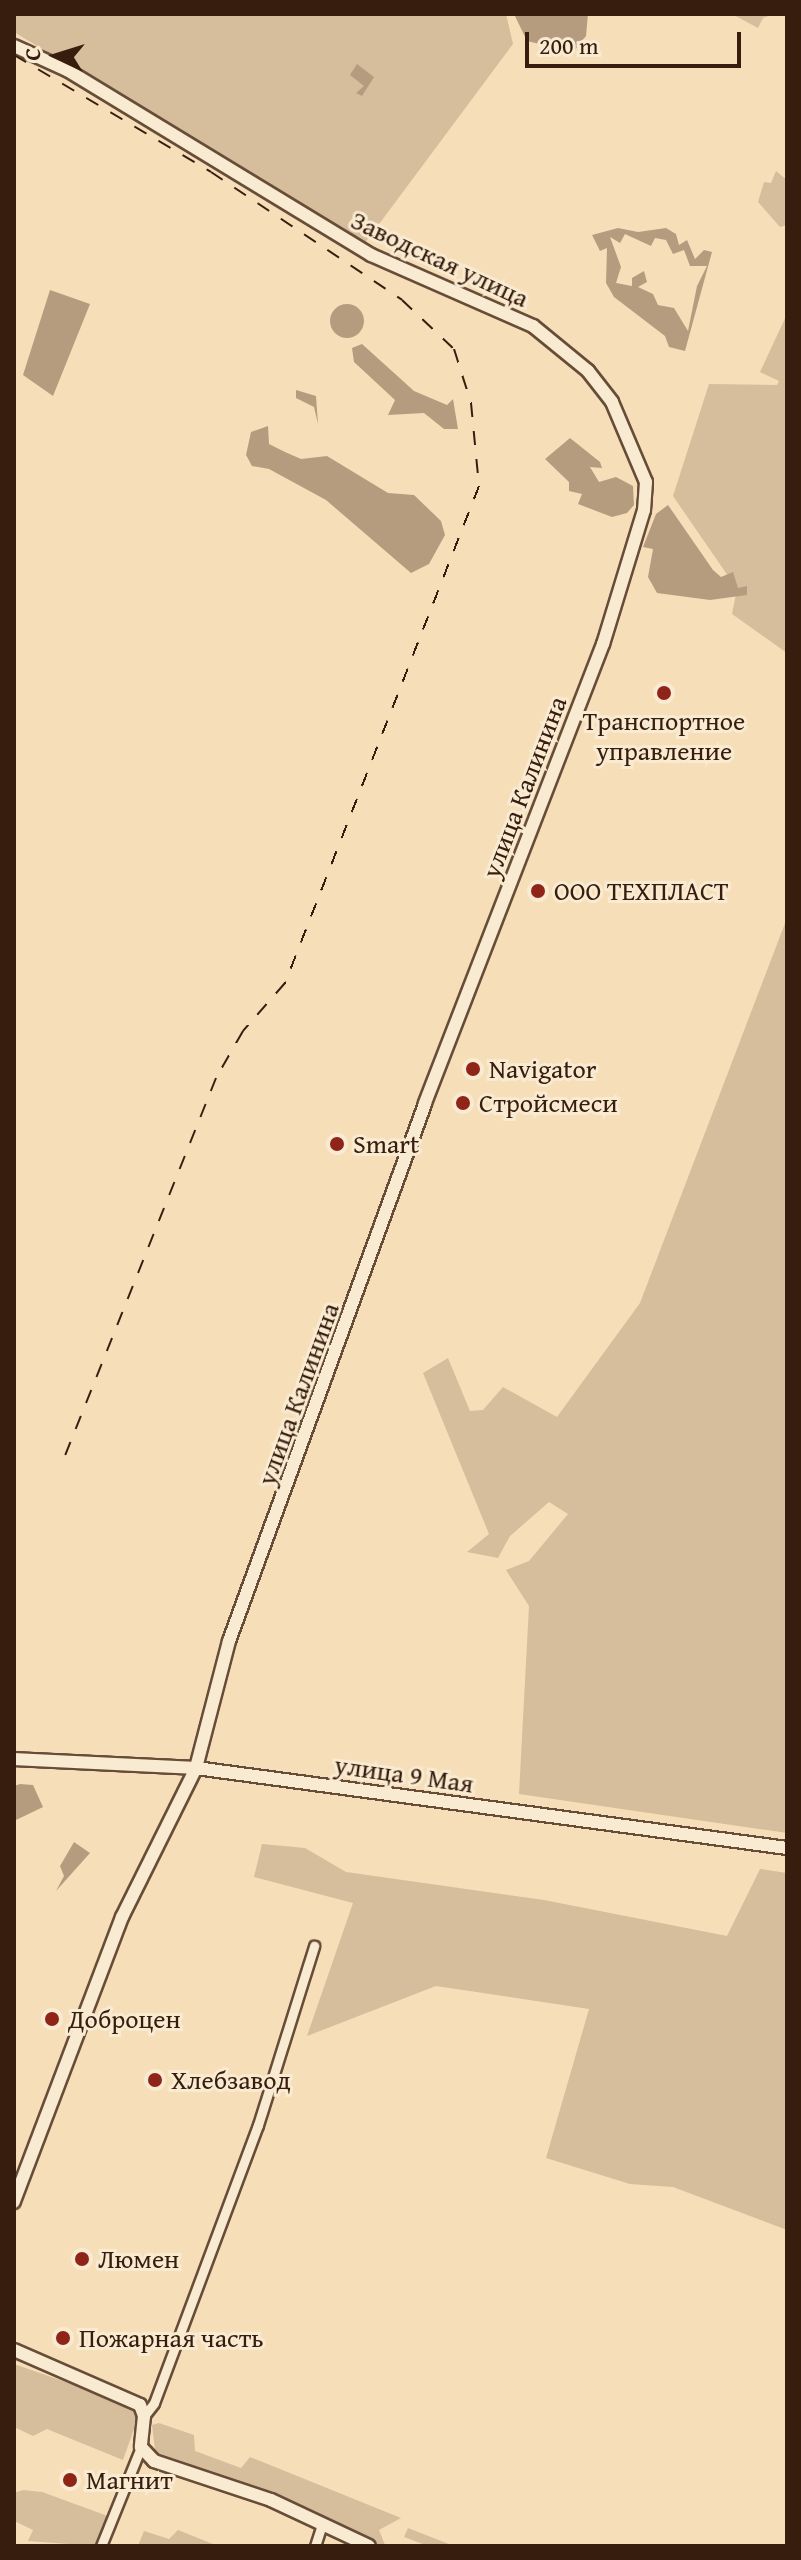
<!DOCTYPE html>
<html>
<head>
<meta charset="utf-8">
<style>
  body { margin:0 }
  #map { position:relative; width:801px; height:2560px; overflow:hidden; background:#f6deb9; font-family:"Gentium Book Plus",serif }
  div>[style] { position:absolute }
  [style*='--x'] { left:calc(var(--x)*1px); top:calc(var(--y)*1px); width:calc(var(--w)*1px); rotate:calc(var(--a)*1deg) }
  .green>* { inset:0; background:#d6bd9c }
  .water>* { inset:0; background:#b59c7f }
  .round { border-radius:50% }
  .roads { filter:drop-shadow(2px 0 #674d38) drop-shadow(-2px 0 #674d38) drop-shadow(0 2px #674d38) drop-shadow(0 -2px #674d38) }
  .street>* { height:9px; margin:-4.5px; padding:0 4.5px; transform-origin:4.5px; border-radius:4.5px; background:#f9ead2 }
  .secondary>* { height:12px; margin:-6px; padding:0 6px; transform-origin:6px; border-radius:6px; background:#f9ead2 }
  .rail>* { height:2px; margin-top:-1px; transform-origin:0; background:repeating-linear-gradient(90deg,#371d0d 0 14px,transparent 0 28px) }
  .dots>* { width:22px; height:22px; translate:-50% -50%; box-sizing:border-box; border:4px solid #f9ead2; border-radius:50% }
  span { translate:-50% -50%; white-space:nowrap; text-align:center; line-height:1.15; -webkit-text-stroke:6px #f9ead2; paint-order:stroke }
  .street-label { font-size:26px; color:#371d0d }
  .poi-label { font-size:26px; color:#371d0d }
  .left { translate:0 -50%; text-align:left }
  .frame { position:absolute; inset:0; border:16px solid #371d0d; pointer-events:none }
  .north { position:absolute; left:16px; top:16px; width:80px; height:80px; -webkit-text-stroke:6px #f9ead2; paint-order:stroke; rotate:274deg; font-size:22px; font-weight:700; line-height:32px; text-align:center; color:#371d0d }
  .north::after { content:''; display:block; margin:auto; width:28px; height:36px; background:#371d0d; clip-path:polygon(50% 0,100% 100%,50% 72%,0 100%) }
  .scale { position:absolute; left:525px; top:32px; width:216px; height:36px; box-sizing:border-box; border:4px solid #371d0d; border-top:0; padding-left:10px; font-size:24px; line-height:28px; white-space:nowrap; color:#371d0d; -webkit-text-stroke:6px #f9ead2; paint-order:stroke }
</style>
</head>
<body>
<div id="map">
  <div class="green">
    <div style="clip-path:polygon(14px 14px,506px 14px,513px 44px,365px 243px,14px 32px)"></div>
    <div style="clip-path:polygon(732px 14px,774px 14px,763px 18px,758px 28px)"></div>
    <div style="clip-path:polygon(776px 171px,787px 180px,787px 225px,780px 227px,758px 202px,764px 182px,771px 183px)"></div>
    <div style="clip-path:polygon(787px 314px,787px 653px,732px 614px,737px 589px,673px 496px,709px 384px,777px 385px,779px 381px,760px 372px)"></div>
    <div style="clip-path:polygon(787px 918px,787px 1833px,519px 1794px,529px 1606px,506px 1570px,529px 1561px,568px 1514px,549px 1502px,510px 1536px,498px 1558px,467px 1552px,489px 1534px,423px 1373px,448px 1358px,470px 1411px,483px 1410px,503px 1387px,557px 1417px,640px 1303px)"></div>
    <div style="clip-path:polygon(262px 1844px,305px 1848px,346px 1872px,544px 1900px,727px 1936px,760px 1869px,787px 1873px,787px 2230px,673px 2187px,630px 2184px,546px 2158px,589px 2009px,436px 1986px,307px 2036px,353px 1903px,254px 1877px)"></div>
    <div style="clip-path:polygon(14px 2364px,103px 2395px,134px 2412px,138px 2418px,123px 2460px,47px 2429px,33px 2436px,14px 2427px)"></div>
    <div style="clip-path:polygon(159px 2423px,194px 2435px,195px 2451px,241px 2468px,250px 2457px,401px 2518px,379px 2530px,385px 2545px,377px 2546px,194px 2472px,188px 2464px,184px 2468px,156px 2458px,152px 2425px)"></div>
    <div style="clip-path:polygon(23px 2490px,42px 2492px,105px 2515px,109px 2519px,96px 2546px,28px 2541px,33px 2530px,14px 2521px,14px 2493px)"></div>
    <div style="clip-path:polygon(408px 2528px,454px 2546px,428px 2546px,404px 2537px)"></div>
    <div style="clip-path:polygon(178px 2530px,218px 2546px,138px 2546px,144px 2531px,169px 2539px)"></div>
  </div>
  <div class="water">
    <div style="clip-path:polygon(514px 14px,588px 14px,586px 36px,573px 52px,527px 41px)"></div>
    <div style="clip-path:polygon(357px 64px,374px 77px,362px 96px,356px 93px,364px 86px,350px 75px)"></div>
    <div style="clip-path:polygon(evenodd,618px 228px,638px 232px,666px 228px,676px 234px,679px 245px,687px 240px,695px 259px,704px 250px,712px 252px,685px 351px,669px 347px,665px 336px,614px 297px,606px 283px,607px 248px,600px 251px,592px 235px,618px 228px,625px 234px,651px 246px,655px 238px,666px 240px,673px 254px,684px 250px,690px 266px,707px 266px,697px 286px,688px 331px,674px 308px,658px 305px,653px 294px,638px 287px,647px 282px,644px 271px,632px 278px,632px 286px,616px 283px,621px 267px,610px 237px,620px 243px,625px 234px)"></div>
    <div style="clip-path:polygon(50px 290px,90px 304px,53px 396px,23px 375px)"></div>
    <div class="round" style="left:330px;top:304px;width:34px;height:34px"></div>
    <div style="clip-path:polygon(362px 344px,414px 391px,447px 405px,453px 399px,458px 429px,444px 429px,424px 413px,388px 415px,395px 400px,354px 362px,352px 348px)"></div>
    <div style="clip-path:polygon(296px 390px,316px 396px,318px 424px,314px 407px,296px 398px)"></div>
    <div style="clip-path:polygon(268px 426px,269px 444px,285px 452px,301px 459px,327px 456px,388px 493px,414px 495px,441px 521px,445px 535px,429px 564px,411px 573px,326px 500px,269px 469px,252px 466px,246px 455px,251px 432px)"></div>
    <div style="clip-path:polygon(570px 438px,600px 462px,602px 468px,590px 467px,599px 482px,616px 477px,633px 486px,634px 505px,627px 513px,612px 517px,578px 504px,582px 494px,569px 491px,569px 482px,545px 459px)"></div>
    <div style="clip-path:polygon(668px 505px,713px 570px,721px 577px,733px 572px,738px 588px,747px 586px,747px 595px,710px 600px,657px 593px,648px 577px,653px 549px,643px 547px,656px 514px)"></div>
    <div style="clip-path:polygon(20px 1784px,33px 1785px,43px 1807px,14px 1821px,14px 1786px)"></div>
    <div style="clip-path:polygon(74px 1842px,90px 1853px,56px 1891px,64px 1876px,60px 1866px)"></div>
  </div>
  <div class="roads">
    <div class="street">
      <div style="--x:144;--y:2416;--w:16;--a:-52"></div>
      <div style="--x:154;--y:2403;--w:297;--a:-69.5"></div>
      <div style="--x:258;--y:2125;--w:188;--a:-72.6"></div>
      <div style="--x:101;--y:2546;--w:107;--a:-68"></div>
      <div style="--x:315;--y:2546;--w:20;--a:-72"></div>
    </div>
    <div class="secondary">
      <div style="--x:14;--y:46;--w:58;--a:24.4"></div>
      <div style="--x:67;--y:70;--w:356;--a:31.3"></div>
      <div style="--x:371;--y:255;--w:177;--a:23.7"></div>
      <div style="--x:533;--y:326;--w:71;--a:39.3"></div>
      <div style="--x:588;--y:371;--w:39;--a:52"></div>
      <div style="--x:612;--y:402;--w:87;--a:67"></div>
      <div style="--x:646;--y:482;--w:28;--a:94"></div>
      <div style="--x:644;--y:510;--w:140;--a:107"></div>
      <div style="--x:603;--y:644;--w:493;--a:111.2"></div>
      <div style="--x:425;--y:1104;--w:572;--a:110.05"></div>
      <div style="--x:229;--y:1641;--w:131;--a:104.6"></div>
      <div style="--x:196;--y:1768;--w:166;--a:116.4"></div>
      <div style="--x:122;--y:1917;--w:305;--a:110.8"></div>
      <div style="--x:14;--y:1759;--w:182;--a:2.8"></div>
      <div style="--x:196;--y:1768;--w:596;--a:7.71"></div>
      <div style="--x:14;--y:2350;--w:137;--a:23.6"></div>
      <div style="--x:140;--y:2405;--w:12;--a:70"></div>
      <div style="--x:144;--y:2416;--w:31;--a:96"></div>
      <div style="--x:141;--y:2447;--w:19;--a:47"></div>
      <div style="--x:154;--y:2461;--w:123;--a:18.4"></div>
      <div style="--x:271;--y:2500;--w:108;--a:25.1"></div>
    </div>
  </div>
  <div class="rail">
    <div style="--x:14;--y:55;--w:229;--a:30.7"></div>
    <div style="--x:211;--y:172;--w:230;--a:33.8"></div>
    <div style="--x:402;--y:300;--w:71;--a:43.3"></div>
    <div style="--x:454;--y:349;--w:57;--a:72.5"></div>
    <div style="--x:471;--y:403;--w:83;--a:84.5"></div>
    <div style="--x:479;--y:486;--w:534;--a:111.32"></div>
    <div style="--x:285;--y:983;--w:64;--a:131.2"></div>
    <div style="--x:243;--y:1031;--w:54;--a:119.9"></div>
    <div style="--x:216;--y:1078;--w:412;--a:111.8"></div>
  </div>
  <div class="dots">
    <div style="left:664px;top:693px;background:#8f2418"></div>
    <div style="left:538px;top:891px;background:#8f2418"></div>
    <div style="left:473px;top:1069px;background:#8f2418"></div>
    <div style="left:463px;top:1103px;background:#8f2418"></div>
    <div style="left:337px;top:1144px;background:#8f2418"></div>
    <div style="left:52px;top:2019px;background:#8f2418"></div>
    <div style="left:155px;top:2080px;background:#8f2418"></div>
    <div style="left:82px;top:2259px;background:#8f2418"></div>
    <div style="left:63px;top:2338px;background:#8f2418"></div>
    <div style="left:70px;top:2480px;background:#8f2418"></div>
  </div>
  <div class="street-label">
    <span style="left:440px;top:259px;rotate:25deg">Заводская улица</span>
    <span style="left:524px;top:787px;rotate:-69deg">улица Калинина</span>
    <span style="left:298px;top:1394px;rotate:-70deg">улица Калинина</span>
    <span style="left:404px;top:1774px;rotate:8deg">улица 9 Мая</span>
  </div>
  <div class="poi-label">
    <span style="left:664px;top:736px">Транспортное<br>управление</span>
    <span class="left" style="left:554px;top:891px">ООО ТЕХПЛАСТ</span>
    <span class="left" style="left:489px;top:1069px">Navigator</span>
    <span class="left" style="left:479px;top:1103px">Стройсмеси</span>
    <span class="left" style="left:353px;top:1144px">Smart</span>
    <span class="left" style="left:68px;top:2019px">Доброцен</span>
    <span class="left" style="left:171px;top:2080px">Хлебзавод</span>
    <span class="left" style="left:98px;top:2259px">Люмен</span>
    <span class="left" style="left:79px;top:2338px">Пожарная часть</span>
    <span class="left" style="left:86px;top:2480px">Магнит</span>
  </div>
  <div class="frame"></div>
  <div class="north">С</div>
  <div class="scale">200 m</div>
</div>
</body>
</html>
